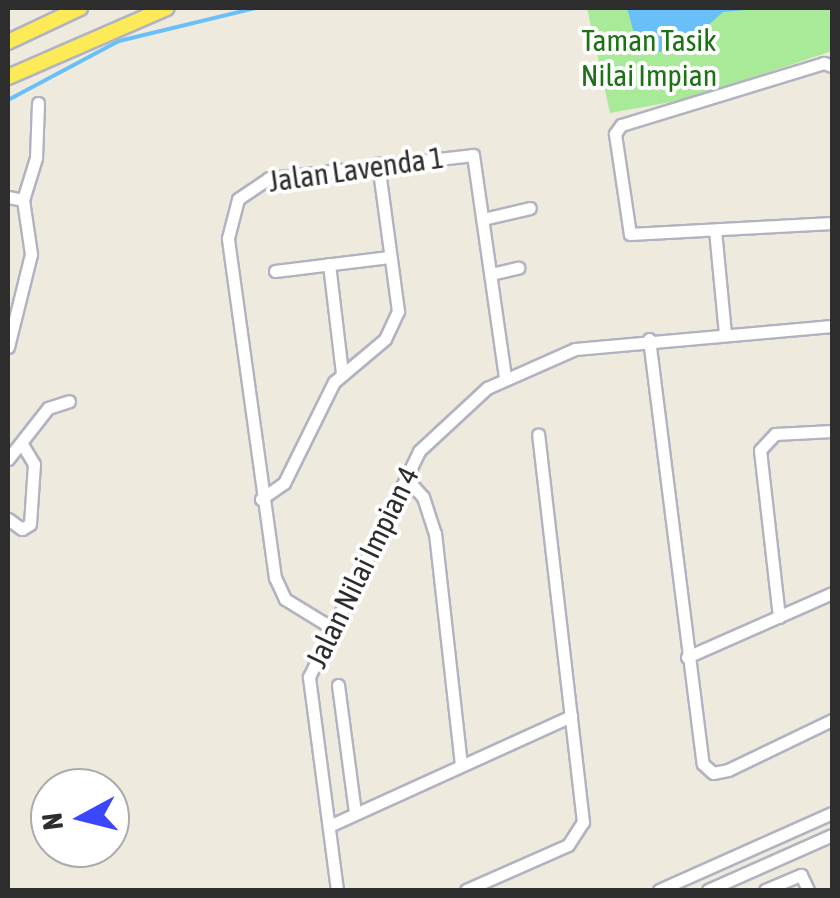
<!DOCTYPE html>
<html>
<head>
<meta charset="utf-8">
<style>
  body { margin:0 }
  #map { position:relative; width:840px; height:898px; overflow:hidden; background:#efeade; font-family:"Asap Condensed",sans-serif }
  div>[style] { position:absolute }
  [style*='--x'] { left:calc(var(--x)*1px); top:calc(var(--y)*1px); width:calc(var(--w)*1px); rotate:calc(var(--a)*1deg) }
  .green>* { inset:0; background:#a8ea97 }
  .water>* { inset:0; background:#69c0f9 }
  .stream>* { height:4px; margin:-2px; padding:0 2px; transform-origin:2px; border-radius:2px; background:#69c0f9 }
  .roads { filter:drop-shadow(2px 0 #b2b3c1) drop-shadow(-2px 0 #b2b3c1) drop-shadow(0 2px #b2b3c1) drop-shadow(0 -2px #b2b3c1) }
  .minor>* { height:11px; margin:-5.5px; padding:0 5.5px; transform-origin:5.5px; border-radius:5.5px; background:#fff }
  .major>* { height:14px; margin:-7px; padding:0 7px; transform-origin:7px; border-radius:7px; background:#fceb56 }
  span { translate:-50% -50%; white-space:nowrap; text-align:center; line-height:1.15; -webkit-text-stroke:8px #fff; paint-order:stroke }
  .park-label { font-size:30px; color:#1c7215 }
  .street-label { font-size:30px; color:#2d2d2d }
  .frame { position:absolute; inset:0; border:10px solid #2d2d2d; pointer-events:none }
  .north { position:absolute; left:30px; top:768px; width:100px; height:100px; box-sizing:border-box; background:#fff; border:2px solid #ababab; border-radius:50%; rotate:263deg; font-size:28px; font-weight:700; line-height:40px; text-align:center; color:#2d2d2d }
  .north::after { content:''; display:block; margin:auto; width:35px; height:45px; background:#3b46ff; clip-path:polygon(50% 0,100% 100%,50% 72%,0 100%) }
</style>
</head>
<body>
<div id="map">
  <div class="green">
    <div style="clip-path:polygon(587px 8px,832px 8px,832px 51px,688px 99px,610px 113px)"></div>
  </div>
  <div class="water">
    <div style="clip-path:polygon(627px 8px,768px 8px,723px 12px,684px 47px,655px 53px,635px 37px)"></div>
  </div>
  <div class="stream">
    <div style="--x:8;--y:100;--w:126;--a:-28"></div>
    <div style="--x:119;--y:41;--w:140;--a:-13.6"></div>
  </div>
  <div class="roads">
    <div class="minor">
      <div style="--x:832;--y:66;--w:9;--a:-159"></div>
      <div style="--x:824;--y:63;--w:212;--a:163"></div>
      <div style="--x:621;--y:125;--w:11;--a:124"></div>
      <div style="--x:615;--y:134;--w:101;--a:81.5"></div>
      <div style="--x:630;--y:234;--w:202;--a:-3.1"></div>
      <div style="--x:8;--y:197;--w:15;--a:11"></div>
      <div style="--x:23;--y:200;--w:44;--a:-72.8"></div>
      <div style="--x:36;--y:158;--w:55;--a:-87.9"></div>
      <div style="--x:483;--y:219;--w:48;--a:-13.2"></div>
      <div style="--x:715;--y:230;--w:104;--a:84.5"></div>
      <div style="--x:329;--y:264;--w:110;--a:83.2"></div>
      <div style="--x:275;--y:271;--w:115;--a:-7"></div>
      <div style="--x:491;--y:274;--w:28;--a:-13"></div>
      <div style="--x:649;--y:339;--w:428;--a:82.8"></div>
      <div style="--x:703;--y:764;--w:13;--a:42"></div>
      <div style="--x:713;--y:773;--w:15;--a:-11"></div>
      <div style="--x:728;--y:770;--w:115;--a:-25.7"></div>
      <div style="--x:8;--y:347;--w:96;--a:-76.1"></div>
      <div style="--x:31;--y:254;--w:55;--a:-98.4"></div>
      <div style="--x:8;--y:459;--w:65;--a:-51.9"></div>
      <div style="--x:48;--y:408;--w:22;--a:-18"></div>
      <div style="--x:405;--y:477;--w:27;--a:48"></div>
      <div style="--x:423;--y:497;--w:38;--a:72"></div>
      <div style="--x:435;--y:533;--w:234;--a:83.6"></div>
      <div style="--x:261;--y:499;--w:28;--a:-35"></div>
      <div style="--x:284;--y:483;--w:113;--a:-63.7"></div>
      <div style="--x:334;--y:382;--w:67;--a:-40.1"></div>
      <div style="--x:385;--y:339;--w:31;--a:-65"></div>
      <div style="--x:398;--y:311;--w:149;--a:-97.7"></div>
      <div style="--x:8;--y:519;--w:17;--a:36"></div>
      <div style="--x:22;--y:529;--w:9;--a:-32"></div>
      <div style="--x:30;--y:524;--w:60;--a:-86.2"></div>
      <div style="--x:34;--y:464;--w:23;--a:-121"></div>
      <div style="--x:779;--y:617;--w:168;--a:-96.5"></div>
      <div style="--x:760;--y:450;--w:22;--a:-47"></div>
      <div style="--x:775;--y:434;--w:57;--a:-3"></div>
      <div style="--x:329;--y:626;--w:52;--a:-148.5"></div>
      <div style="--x:285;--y:599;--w:23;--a:-115"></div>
      <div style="--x:275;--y:578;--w:343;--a:-97.9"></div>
      <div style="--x:228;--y:238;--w:40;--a:-75.6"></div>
      <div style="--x:238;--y:199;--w:37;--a:-34"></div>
      <div style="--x:269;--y:178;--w:205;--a:-6.4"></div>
      <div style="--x:473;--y:155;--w:225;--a:81.8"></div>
      <div style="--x:687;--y:657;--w:158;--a:-23.8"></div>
      <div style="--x:338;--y:685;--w:128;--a:82.4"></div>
      <div style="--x:329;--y:826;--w:266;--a:-24.4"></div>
      <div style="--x:337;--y:890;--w:215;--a:-97.5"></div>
      <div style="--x:309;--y:677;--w:251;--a:-64"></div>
      <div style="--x:419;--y:451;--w:93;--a:-42.8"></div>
      <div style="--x:487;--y:388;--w:96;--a:-23.9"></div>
      <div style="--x:575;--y:349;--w:258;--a:-5.1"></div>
      <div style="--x:466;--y:890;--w:111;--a:-23.8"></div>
      <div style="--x:568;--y:845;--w:27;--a:-57"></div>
      <div style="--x:583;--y:822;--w:390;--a:-96.6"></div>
      <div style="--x:659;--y:890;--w:189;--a:-24"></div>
      <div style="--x:708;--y:890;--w:136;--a:-23.9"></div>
      <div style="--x:765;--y:890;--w:39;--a:-23"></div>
      <div style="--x:801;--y:875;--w:17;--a:65"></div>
    </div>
    <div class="major">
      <div style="--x:8;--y:42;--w:80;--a:-25.3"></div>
      <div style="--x:8;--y:77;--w:173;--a:-23.5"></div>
    </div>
  </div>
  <div class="park-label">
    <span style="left:649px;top:57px">Taman Tasik<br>Nilai Impian</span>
  </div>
  <div class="street-label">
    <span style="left:356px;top:169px;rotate:-8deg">Jalan Lavenda 1</span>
    <span style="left:362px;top:567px;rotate:-64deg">Jalan Nilai Impian 4</span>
  </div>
  <div class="frame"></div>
  <div class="north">N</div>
</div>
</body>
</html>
